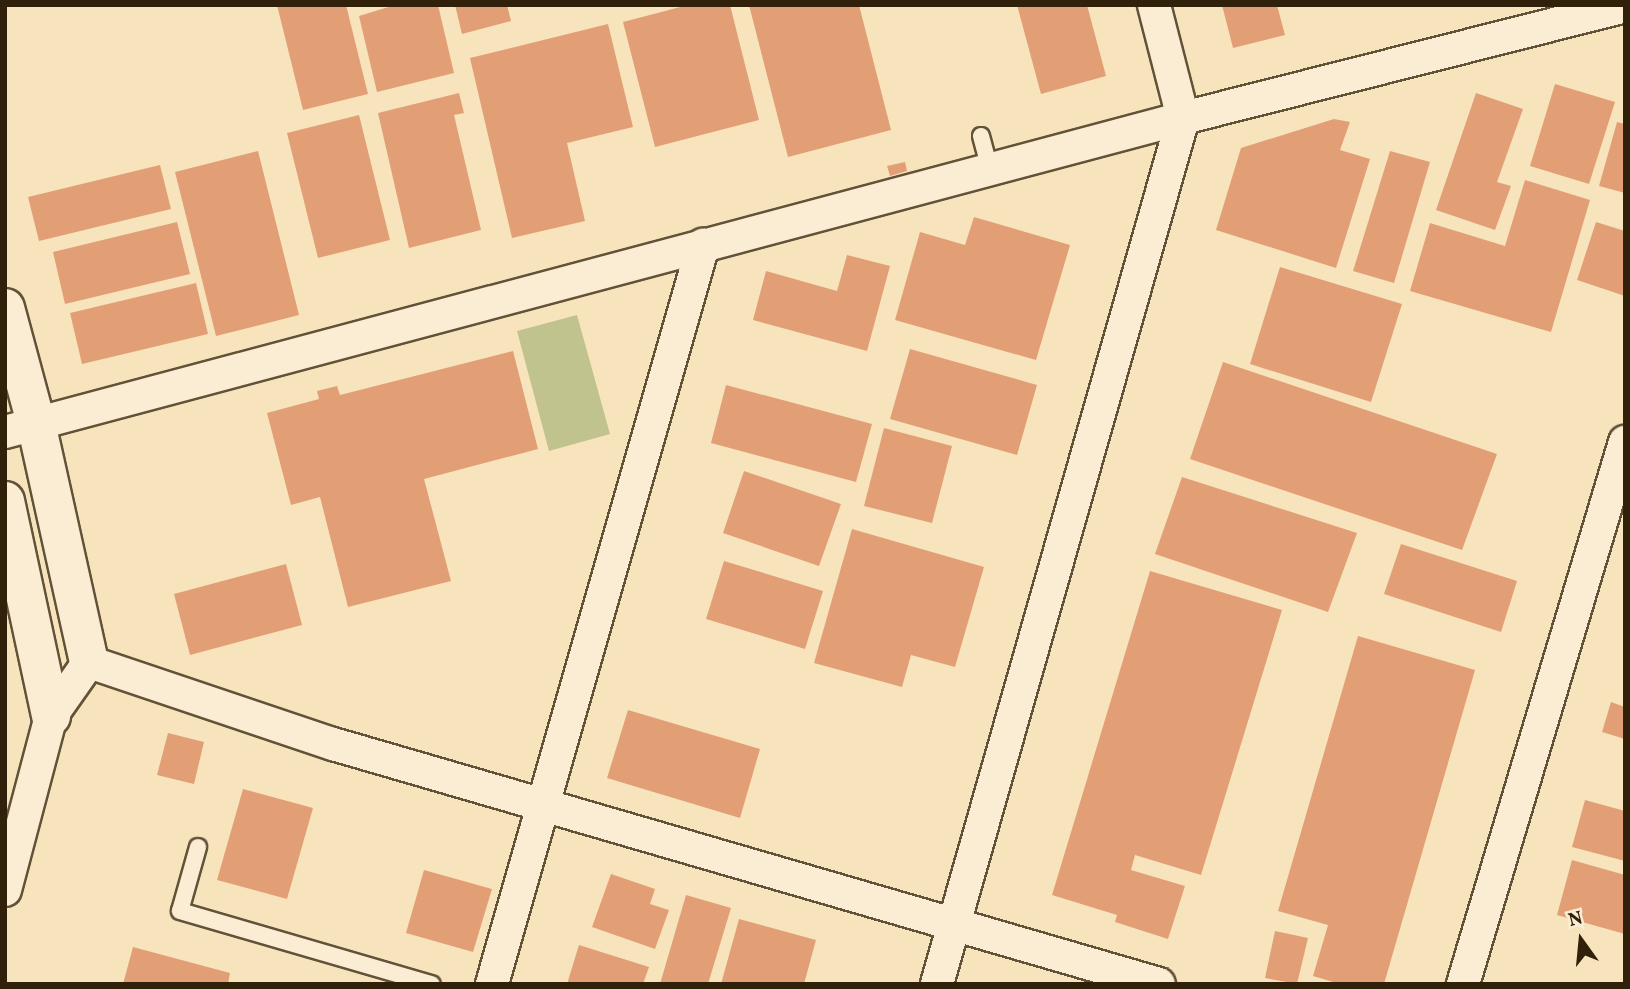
<!DOCTYPE html>
<html>
<head>
<meta charset="utf-8">
<style>
  body { margin:0 }
  #map { position:relative; width:1630px; height:989px; overflow:hidden; background:#f7e4bd; font-family:Vollkorn,serif }
  div>[style] { position:absolute }
  [style*='--x'] { left:calc(var(--x)*1px); top:calc(var(--y)*1px); width:calc(var(--w)*1px); rotate:calc(var(--a)*1deg) }
  .green>* { inset:0; background:#c1c38e }
  .building>* { inset:0; background:#e29f75 }
  .roads { filter:drop-shadow(2px 0 #625237) drop-shadow(-2px 0 #625237) drop-shadow(0 2px #625237) drop-shadow(0 -2px #625237) }
  .lane>* { height:16px; margin:-8px; padding:0 8px; transform-origin:8px; border-radius:8px; background:#faedd4 }
  .street>* { height:32px; margin:-16px; padding:0 16px; transform-origin:16px; border-radius:16px; background:#faedd4 }
  .secondary>* { height:38px; margin:-19px; padding:0 19px; transform-origin:19px; border-radius:19px; background:#faedd4 }
  span { translate:-50% -50%; white-space:nowrap; text-align:center; line-height:1.15; -webkit-text-stroke:5px #faedd4; paint-order:stroke }
  .frame { position:absolute; inset:0; border:7px solid #31210a; pointer-events:none }
  .north { position:absolute; left:1546px; top:905px; width:70px; height:70px; -webkit-text-stroke:5px #faedd4; paint-order:stroke; rotate:345deg; font-size:19px; font-weight:700; line-height:28px; text-align:center; color:#31210a }
  .north::after { content:''; display:block; margin:auto; width:24px; height:32px; background:#31210a; clip-path:polygon(50% 0,100% 100%,50% 72%,0 100%) }
</style>
</head>
<body>
<div id="map">
  <div class="green">
    <div style="clip-path:polygon(577px 315px,610px 434px,549px 451px,517px 331px)"></div>
  </div>
  <div class="building">
    <div style="clip-path:polygon(277px 5px,346px 5px,368px 94px,303px 110px)"></div>
    <div style="clip-path:polygon(395px 5px,438px 5px,454px 73px,377px 92px,359px 16px)"></div>
    <div style="clip-path:polygon(455px 5px,507px 5px,511px 21px,462px 34px)"></div>
    <div style="clip-path:polygon(688px 5px,730px 5px,759px 120px,655px 147px,623px 22px)"></div>
    <div style="clip-path:polygon(749px 5px,859px 5px,891px 130px,788px 157px)"></div>
    <div style="clip-path:polygon(1017px 5px,1087px 5px,1106px 76px,1041px 94px)"></div>
    <div style="clip-path:polygon(1222px 5px,1277px 5px,1285px 35px,1233px 48px)"></div>
    <div style="clip-path:polygon(608px 24px,633px 127px,567px 143px,585px 221px,512px 238px,470px 58px)"></div>
    <div style="clip-path:polygon(1555px 84px,1615px 102px,1589px 184px,1530px 166px)"></div>
    <div style="clip-path:polygon(459px 93px,464px 113px,454px 115px,481px 230px,409px 248px,378px 113px)"></div>
    <div style="clip-path:polygon(1476px 93px,1523px 109px,1497px 182px,1511px 186px,1495px 230px,1436px 210px)"></div>
    <div style="clip-path:polygon(359px 115px,390px 240px,318px 258px,287px 133px)"></div>
    <div style="clip-path:polygon(1334px 119px,1350px 122px,1340px 150px,1370px 159px,1336px 268px,1216px 230px,1241px 148px)"></div>
    <div style="clip-path:polygon(1617px 122px,1625px 124px,1625px 193px,1599px 186px)"></div>
    <div style="clip-path:polygon(258px 151px,299px 315px,216px 336px,175px 172px)"></div>
    <div style="clip-path:polygon(1390px 151px,1430px 162px,1394px 283px,1353px 271px)"></div>
    <div style="clip-path:polygon(905px 162px,907px 171px,890px 176px,887px 166px)"></div>
    <div style="clip-path:polygon(160px 165px,171px 209px,39px 241px,28px 197px)"></div>
    <div style="clip-path:polygon(1525px 180px,1590px 200px,1551px 332px,1410px 291px,1430px 223px,1505px 246px)"></div>
    <div style="clip-path:polygon(974px 217px,1070px 245px,1036px 360px,895px 320px,920px 232px,965px 245px)"></div>
    <div style="clip-path:polygon(177px 222px,190px 274px,65px 304px,53px 252px)"></div>
    <div style="clip-path:polygon(1596px 222px,1625px 231px,1625px 296px,1577px 280px)"></div>
    <div style="clip-path:polygon(847px 255px,890px 266px,867px 351px,753px 320px,766px 271px,837px 291px)"></div>
    <div style="clip-path:polygon(1280px 267px,1402px 304px,1371px 402px,1250px 364px)"></div>
    <div style="clip-path:polygon(196px 283px,208px 334px,82px 364px,70px 313px)"></div>
    <div style="clip-path:polygon(910px 349px,1037px 385px,1017px 455px,890px 419px)"></div>
    <div style="clip-path:polygon(513px 351px,538px 449px,424px 479px,451px 581px,348px 607px,320px 497px,291px 505px,267px 413px,319px 399px,317px 391px,337px 386px,340px 395px)"></div>
    <div style="clip-path:polygon(1223px 362px,1497px 454px,1462px 550px,1190px 459px)"></div>
    <div style="clip-path:polygon(726px 385px,872px 424px,856px 482px,711px 443px)"></div>
    <div style="clip-path:polygon(884px 428px,952px 446px,932px 523px,864px 506px)"></div>
    <div style="clip-path:polygon(744px 471px,841px 504px,819px 566px,723px 533px)"></div>
    <div style="clip-path:polygon(1182px 477px,1357px 533px,1328px 612px,1155px 554px)"></div>
    <div style="clip-path:polygon(852px 529px,984px 567px,955px 667px,911px 655px,902px 687px,814px 663px)"></div>
    <div style="clip-path:polygon(1401px 544px,1517px 581px,1501px 632px,1384px 594px)"></div>
    <div style="clip-path:polygon(724px 561px,823px 591px,805px 649px,706px 619px)"></div>
    <div style="clip-path:polygon(286px 564px,302px 625px,190px 655px,174px 594px)"></div>
    <div style="clip-path:polygon(1150px 571px,1282px 610px,1201px 875px,1135px 855px,1131px 870px,1185px 886px,1168px 939px,1115px 922px,1117px 915px,1052px 895px)"></div>
    <div style="clip-path:polygon(1358px 636px,1475px 670px,1384px 984px,1340px 984px,1313px 976px,1328px 925px,1278px 911px)"></div>
    <div style="clip-path:polygon(1611px 702px,1625px 707px,1625px 739px,1602px 732px)"></div>
    <div style="clip-path:polygon(628px 710px,760px 749px,740px 818px,607px 778px)"></div>
    <div style="clip-path:polygon(168px 733px,204px 742px,194px 784px,157px 775px)"></div>
    <div style="clip-path:polygon(243px 789px,313px 808px,287px 899px,217px 880px)"></div>
    <div style="clip-path:polygon(1585px 800px,1625px 811px,1625px 861px,1572px 847px)"></div>
    <div style="clip-path:polygon(1572px 860px,1625px 875px,1625px 934px,1557px 915px)"></div>
    <div style="clip-path:polygon(424px 870px,492px 889px,473px 952px,406px 933px)"></div>
    <div style="clip-path:polygon(611px 874px,655px 889px,650px 904px,669px 910px,655px 949px,592px 927px)"></div>
    <div style="clip-path:polygon(686px 895px,731px 908px,708px 984px,660px 984px)"></div>
    <div style="clip-path:polygon(739px 919px,816px 940px,804px 984px,721px 984px)"></div>
    <div style="clip-path:polygon(1275px 931px,1308px 938px,1297px 984px,1265px 978px)"></div>
    <div style="clip-path:polygon(579px 945px,649px 967px,643px 984px,567px 984px)"></div>
    <div style="clip-path:polygon(133px 947px,230px 973px,228px 984px,123px 984px)"></div>
  </div>
  <div class="roads">
    <div class="lane">
      <div style="--x:981;--y:136;--w:34;--a:75"></div>
      <div style="--x:198;--y:847;--w:66;--a:105.7"></div>
      <div style="--x:180;--y:911;--w:262;--a:16.2"></div>
    </div>
    <div class="street">
      <div style="--x:5;--y:432;--w:1219;--a:-14.93"></div>
      <div style="--x:1183;--y:118;--w:456;--a:-14.2"></div>
      <div style="--x:5;--y:890;--w:180;--a:-75.2"></div>
      <div style="--x:51;--y:716;--w:66;--a:-54.9"></div>
      <div style="--x:89;--y:662;--w:257;--a:18.6"></div>
      <div style="--x:333;--y:744;--w:860;--a:16.2"></div>
      <div style="--x:492;--y:984;--w:769;--a:-74.06"></div>
      <div style="--x:937;--y:984;--w:900;--a:-74.14"></div>
      <div style="--x:1183;--y:118;--w:117;--a:-104.4"></div>
      <div style="--x:1463;--y:984;--w:566;--a:-73.36"></div>
    </div>
    <div class="secondary">
      <div style="--x:5;--y:308;--w:119;--a:74.9"></div>
      <div style="--x:36;--y:423;--w:245;--a:77.5"></div>
      <div style="--x:5;--y:501;--w:220;--a:77.9"></div>
    </div>
  </div>
  <div class="frame"></div>
  <div class="north">N</div>
</div>
</body>
</html>
